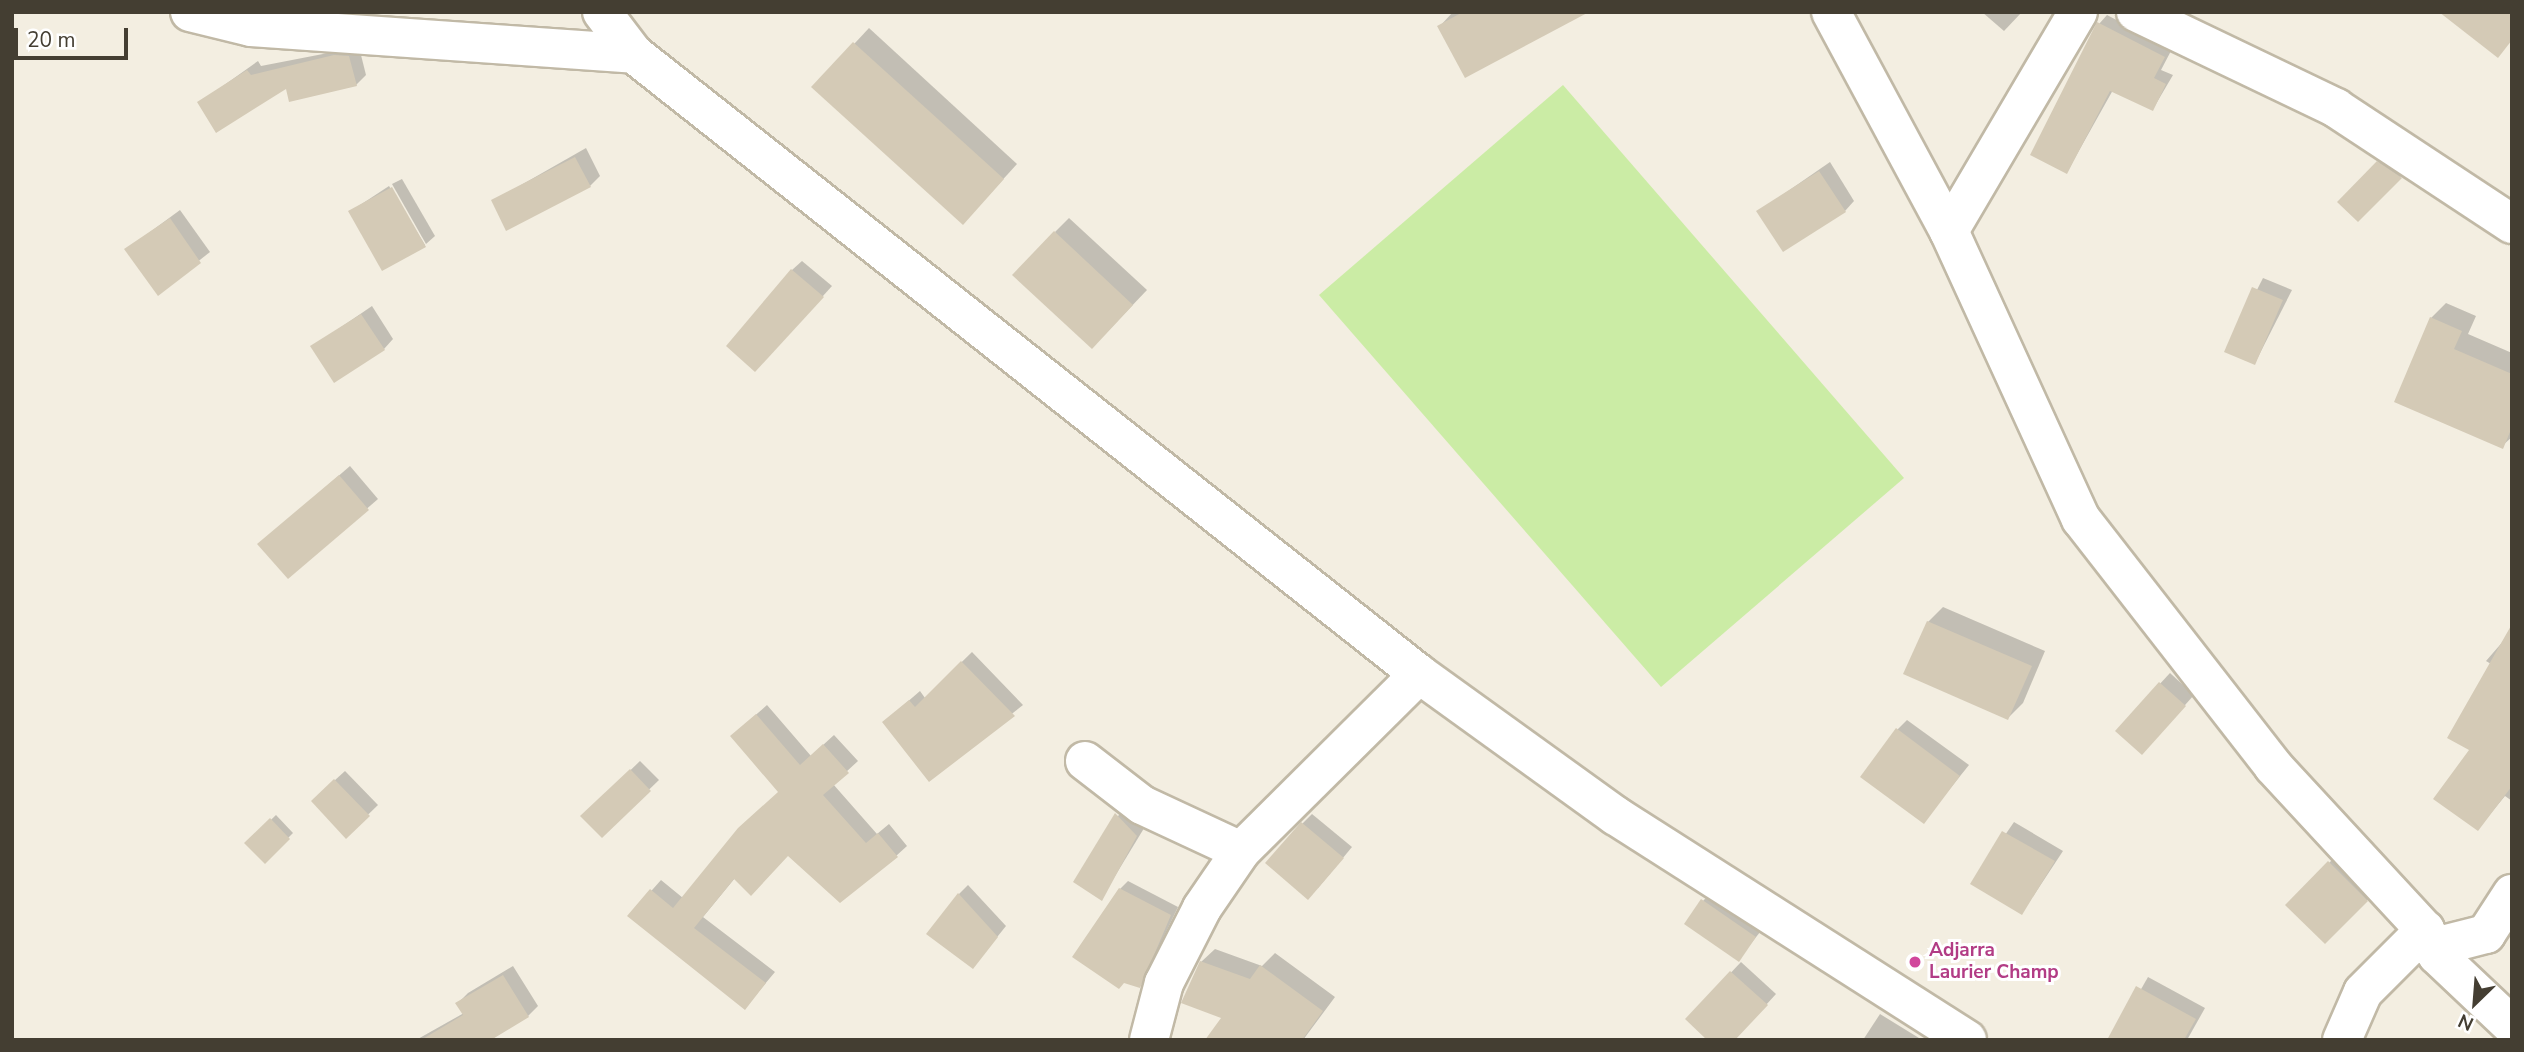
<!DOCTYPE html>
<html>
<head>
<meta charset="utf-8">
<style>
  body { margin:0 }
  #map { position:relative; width:2524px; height:1052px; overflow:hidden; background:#f3eee1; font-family:"Nunito Sans",sans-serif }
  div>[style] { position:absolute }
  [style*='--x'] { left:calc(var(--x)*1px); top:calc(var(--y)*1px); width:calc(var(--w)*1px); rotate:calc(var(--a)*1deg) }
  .green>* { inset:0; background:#cbeca5 }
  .shadow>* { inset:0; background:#0003 }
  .building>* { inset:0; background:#d4cab6 }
  .roads { filter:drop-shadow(2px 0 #c1b9a6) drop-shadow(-2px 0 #c1b9a6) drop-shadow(0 2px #c1b9a6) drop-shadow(0 -2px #c1b9a6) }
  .street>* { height:38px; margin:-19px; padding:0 19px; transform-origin:19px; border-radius:19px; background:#fff }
  .dots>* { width:19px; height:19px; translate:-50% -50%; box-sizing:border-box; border:4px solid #fff; border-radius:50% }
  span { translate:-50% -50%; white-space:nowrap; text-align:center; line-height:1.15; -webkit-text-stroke:6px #fff; paint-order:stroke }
  .hotel-label { font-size:19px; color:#b23c85; font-weight:700 }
  .left { translate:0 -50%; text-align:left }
  .frame { position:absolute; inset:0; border:14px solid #443e32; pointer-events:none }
  .north { position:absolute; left:2440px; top:968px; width:70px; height:70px; -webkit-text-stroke:5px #fff; paint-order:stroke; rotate:205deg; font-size:19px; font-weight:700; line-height:28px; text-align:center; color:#443e32 }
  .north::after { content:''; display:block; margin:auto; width:24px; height:32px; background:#443e32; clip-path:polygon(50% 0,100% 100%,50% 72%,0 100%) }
  .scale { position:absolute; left:14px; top:28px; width:114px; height:32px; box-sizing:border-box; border:4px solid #443e32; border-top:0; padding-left:9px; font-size:21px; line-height:24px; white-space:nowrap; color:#443e32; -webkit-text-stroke:5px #fff; paint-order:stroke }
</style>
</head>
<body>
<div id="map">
  <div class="green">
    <div style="clip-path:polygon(1563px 85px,1904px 478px,1661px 687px,1319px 295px)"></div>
  </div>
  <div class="shadow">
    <div style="clip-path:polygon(1453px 12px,1586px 12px,1439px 27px)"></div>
    <div style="clip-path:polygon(1982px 12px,2022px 12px,2004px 31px)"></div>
    <div style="clip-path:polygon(2107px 15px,2172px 49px,2161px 70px,2173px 75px,2153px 109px,2113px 90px,2067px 172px,2099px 24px)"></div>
    <div style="clip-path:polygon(869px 28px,1017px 164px,977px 208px,814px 87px)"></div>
    <div style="clip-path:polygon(359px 47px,366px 75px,356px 85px,287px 86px,199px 103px,258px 61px,261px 66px)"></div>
    <div style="clip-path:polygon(586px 148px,600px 176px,590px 186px,493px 201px)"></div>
    <div style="clip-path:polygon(2389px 153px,2410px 167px,2358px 219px,2340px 202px)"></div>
    <div style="clip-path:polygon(1830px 162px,1854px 201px,1845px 211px,1759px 211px)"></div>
    <div style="clip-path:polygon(402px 179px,435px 236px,426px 244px,392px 184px)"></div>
    <div style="clip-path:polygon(389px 186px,425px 245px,383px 269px,351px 211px)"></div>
    <div style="clip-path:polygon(180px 210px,210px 252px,158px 293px,127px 249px)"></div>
    <div style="clip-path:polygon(1069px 218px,1147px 290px,1107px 332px,1055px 232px)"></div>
    <div style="clip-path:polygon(802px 261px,832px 286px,765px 360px,792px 270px)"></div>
    <div style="clip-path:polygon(2263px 278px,2292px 290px,2255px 363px,2226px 351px)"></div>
    <div style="clip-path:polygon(2446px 303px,2476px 316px,2468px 334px,2512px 353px,2512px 437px,2502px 446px,2431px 318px)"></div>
    <div style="clip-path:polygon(372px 306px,393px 339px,384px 349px,312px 347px)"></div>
    <div style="clip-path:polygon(350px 466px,378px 499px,288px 577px,270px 535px)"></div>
    <div style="clip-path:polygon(1943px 607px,2045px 651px,2023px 703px,2008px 718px,1928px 622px)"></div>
    <div style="clip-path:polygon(2512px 631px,2512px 801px,2505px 796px,2478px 829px,2472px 750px,2491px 664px,2486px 661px)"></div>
    <div style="clip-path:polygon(972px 652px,1023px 705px,929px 779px,884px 722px,920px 691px,925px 698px)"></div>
    <div style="clip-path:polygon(2170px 673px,2194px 695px,2151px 743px,2117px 730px)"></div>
    <div style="clip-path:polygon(767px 705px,811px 756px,834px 735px,858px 761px,833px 784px,877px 834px,889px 824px,907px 846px,896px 856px,788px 854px,735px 878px,703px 917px,775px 972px,745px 1008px,629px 916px,661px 880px,683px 898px,780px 791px,743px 726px)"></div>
    <div style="clip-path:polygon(1907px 720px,1969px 765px,1924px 821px,1897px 730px)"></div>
    <div style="clip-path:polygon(640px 761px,659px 780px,602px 835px,583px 816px)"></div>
    <div style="clip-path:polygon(345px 771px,378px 805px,346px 836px,323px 791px)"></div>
    <div style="clip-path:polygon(1126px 804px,1146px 825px,1101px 899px,1076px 881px)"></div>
    <div style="clip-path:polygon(1312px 814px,1352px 847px,1318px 888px,1302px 824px)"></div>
    <div style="clip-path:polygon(276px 815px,293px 833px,265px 861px,247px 843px)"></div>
    <div style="clip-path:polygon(2014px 822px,2063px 851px,2022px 913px,1972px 883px)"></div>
    <div style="clip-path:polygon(2339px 853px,2377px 890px,2325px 942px,2287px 905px)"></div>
    <div style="clip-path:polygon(1128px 881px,1178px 907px,1140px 986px,1120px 889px)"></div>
    <div style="clip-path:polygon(968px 885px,1006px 926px,973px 967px,959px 894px)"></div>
    <div style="clip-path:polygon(1712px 891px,1764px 927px,1738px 960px,1703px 901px)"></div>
    <div style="clip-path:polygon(1215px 949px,1262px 966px,1275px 953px,1335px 997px,1303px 1040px,1207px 1040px,1224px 1017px,1201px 962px)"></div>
    <div style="clip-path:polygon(1741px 962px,1776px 994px,1734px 1040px,1687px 1019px)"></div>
    <div style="clip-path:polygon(513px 966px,538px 1006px,528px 1016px,490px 1040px,416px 1040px,464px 1013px,458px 1003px,468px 993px)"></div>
    <div style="clip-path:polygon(2148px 977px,2205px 1008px,2187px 1040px,2112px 1040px)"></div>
    <div style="clip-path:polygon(1880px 1014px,1919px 1038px,1918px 1040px,1863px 1040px)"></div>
  </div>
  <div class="building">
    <div style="clip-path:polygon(1463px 12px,1589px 12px,1465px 78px,1437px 26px)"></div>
    <div style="clip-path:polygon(2439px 12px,2512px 12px,2512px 40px,2498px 58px)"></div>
    <div style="clip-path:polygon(2097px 22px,2165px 57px,2154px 78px,2166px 84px,2153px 111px,2110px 91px,2067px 174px,2030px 155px)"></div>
    <div style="clip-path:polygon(853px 42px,1004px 179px,963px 225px,811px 87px)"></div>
    <div style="clip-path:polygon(334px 55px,349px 56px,357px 86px,289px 102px,286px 89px,216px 133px,197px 102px,247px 70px,251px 75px)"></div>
    <div style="clip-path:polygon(575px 157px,591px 187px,506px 231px,491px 200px)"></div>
    <div style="clip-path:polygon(2377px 161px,2402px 178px,2358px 222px,2337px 202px)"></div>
    <div style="clip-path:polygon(1819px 171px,1846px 212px,1783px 252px,1756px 211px)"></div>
    <div style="clip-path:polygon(392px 187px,426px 247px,382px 271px,348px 211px)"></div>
    <div style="clip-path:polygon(170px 218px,201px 263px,158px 296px,124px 249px)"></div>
    <div style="clip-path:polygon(1054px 231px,1133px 305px,1092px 349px,1012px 275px)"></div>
    <div style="clip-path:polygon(791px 269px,824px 297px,755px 372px,726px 346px)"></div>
    <div style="clip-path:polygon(2252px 287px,2283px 300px,2255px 365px,2224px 352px)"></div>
    <div style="clip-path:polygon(361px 314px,385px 350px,334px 383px,310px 346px)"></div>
    <div style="clip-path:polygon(2430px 317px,2462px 331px,2454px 349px,2512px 374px,2512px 427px,2503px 449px,2394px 402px)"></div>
    <div style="clip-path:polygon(339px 475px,369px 510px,288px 579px,257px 544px)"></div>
    <div style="clip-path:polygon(1927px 621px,2032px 666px,2008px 720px,1903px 674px)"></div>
    <div style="clip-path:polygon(2512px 624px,2512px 786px,2478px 831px,2433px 799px,2469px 750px,2447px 738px)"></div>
    <div style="clip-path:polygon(961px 661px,1015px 716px,929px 782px,882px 722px,909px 700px,915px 707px)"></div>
    <div style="clip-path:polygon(2159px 682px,2186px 706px,2142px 755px,2115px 731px)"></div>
    <div style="clip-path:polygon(756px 714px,800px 765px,823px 744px,849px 773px,823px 795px,866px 843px,878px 833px,898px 857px,840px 903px,788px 856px,751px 896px,734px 879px,694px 928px,766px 983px,745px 1010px,627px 916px,650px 889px,673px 908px,738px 828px,778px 792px,730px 736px)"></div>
    <div style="clip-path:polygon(1896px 728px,1960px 776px,1924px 824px,1860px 777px)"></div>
    <div style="clip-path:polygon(630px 769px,651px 791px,602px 838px,580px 816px)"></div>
    <div style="clip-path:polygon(334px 779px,370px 816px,346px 839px,311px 801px)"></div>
    <div style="clip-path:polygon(1115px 813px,1137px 836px,1102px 901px,1073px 882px)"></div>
    <div style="clip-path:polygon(270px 818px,290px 839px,265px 864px,244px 843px)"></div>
    <div style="clip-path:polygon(1301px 822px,1344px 858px,1308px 900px,1265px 863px)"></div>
    <div style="clip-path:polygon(2002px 831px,2055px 861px,2022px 915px,1970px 884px)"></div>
    <div style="clip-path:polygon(2328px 861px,2368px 901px,2325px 944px,2285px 905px)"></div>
    <div style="clip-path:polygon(1119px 888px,1171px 915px,1140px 988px,1124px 983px,1119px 989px,1072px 957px)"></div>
    <div style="clip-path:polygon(958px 893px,998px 937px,973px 969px,926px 934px)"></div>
    <div style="clip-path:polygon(1701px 899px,1756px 937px,1739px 962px,1684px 924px)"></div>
    <div style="clip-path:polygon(1200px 961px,1250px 979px,1260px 965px,1323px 1011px,1302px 1040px,1205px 1040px,1221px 1018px,1181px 1003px)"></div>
    <div style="clip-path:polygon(1730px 971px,1768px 1005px,1735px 1040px,1707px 1040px,1685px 1019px)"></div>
    <div style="clip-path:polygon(503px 975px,529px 1017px,491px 1040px,421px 1040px,463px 1015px,455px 1003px)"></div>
    <div style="clip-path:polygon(2136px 986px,2196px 1019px,2184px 1040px,2107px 1040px)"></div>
  </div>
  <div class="roads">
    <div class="street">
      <div style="--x:190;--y:12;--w:63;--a:13.8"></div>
      <div style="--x:251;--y:27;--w:384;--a:4"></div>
      <div style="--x:602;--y:12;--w:53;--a:52.7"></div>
      <div style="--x:634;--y:54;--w:1000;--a:38.3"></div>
      <div style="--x:1419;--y:674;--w:243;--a:35.8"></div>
      <div style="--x:1616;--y:816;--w:416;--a:32.5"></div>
      <div style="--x:1831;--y:12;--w:249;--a:61.7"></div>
      <div style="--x:1949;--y:231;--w:317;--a:65.4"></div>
      <div style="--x:2081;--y:519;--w:313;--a:52.1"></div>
      <div style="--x:2273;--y:766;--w:224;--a:47.2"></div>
      <div style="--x:2425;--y:930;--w:28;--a:64"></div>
      <div style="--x:2437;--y:955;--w:103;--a:43.4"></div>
      <div style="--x:2136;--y:12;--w:222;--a:25.6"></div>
      <div style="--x:2336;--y:108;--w:211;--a:33.4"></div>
      <div style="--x:1949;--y:231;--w:254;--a:-59.5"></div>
      <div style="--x:1085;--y:761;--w:72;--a:37.7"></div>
      <div style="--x:1142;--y:805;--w:109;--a:24.9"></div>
      <div style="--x:2431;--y:948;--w:57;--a:-14.3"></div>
      <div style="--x:2486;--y:934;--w:48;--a:-57"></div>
      <div style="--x:1149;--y:1040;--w:59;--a:-75.3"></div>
      <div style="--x:1164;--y:983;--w:84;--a:-63.1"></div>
      <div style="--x:1202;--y:908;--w:69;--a:-55.6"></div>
      <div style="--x:1241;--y:851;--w:251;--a:-44.8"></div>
      <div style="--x:2342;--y:1040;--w:52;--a:-66.4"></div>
      <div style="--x:2363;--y:992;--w:88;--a:-45"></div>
    </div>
  </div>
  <div class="dots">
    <div style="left:1915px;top:962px;background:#d1479c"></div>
  </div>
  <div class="hotel-label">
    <span class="left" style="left:1929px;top:962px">Adjarra<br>Laurier Champ</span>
  </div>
  <div class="frame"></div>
  <div class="north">N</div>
  <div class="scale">20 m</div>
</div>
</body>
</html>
